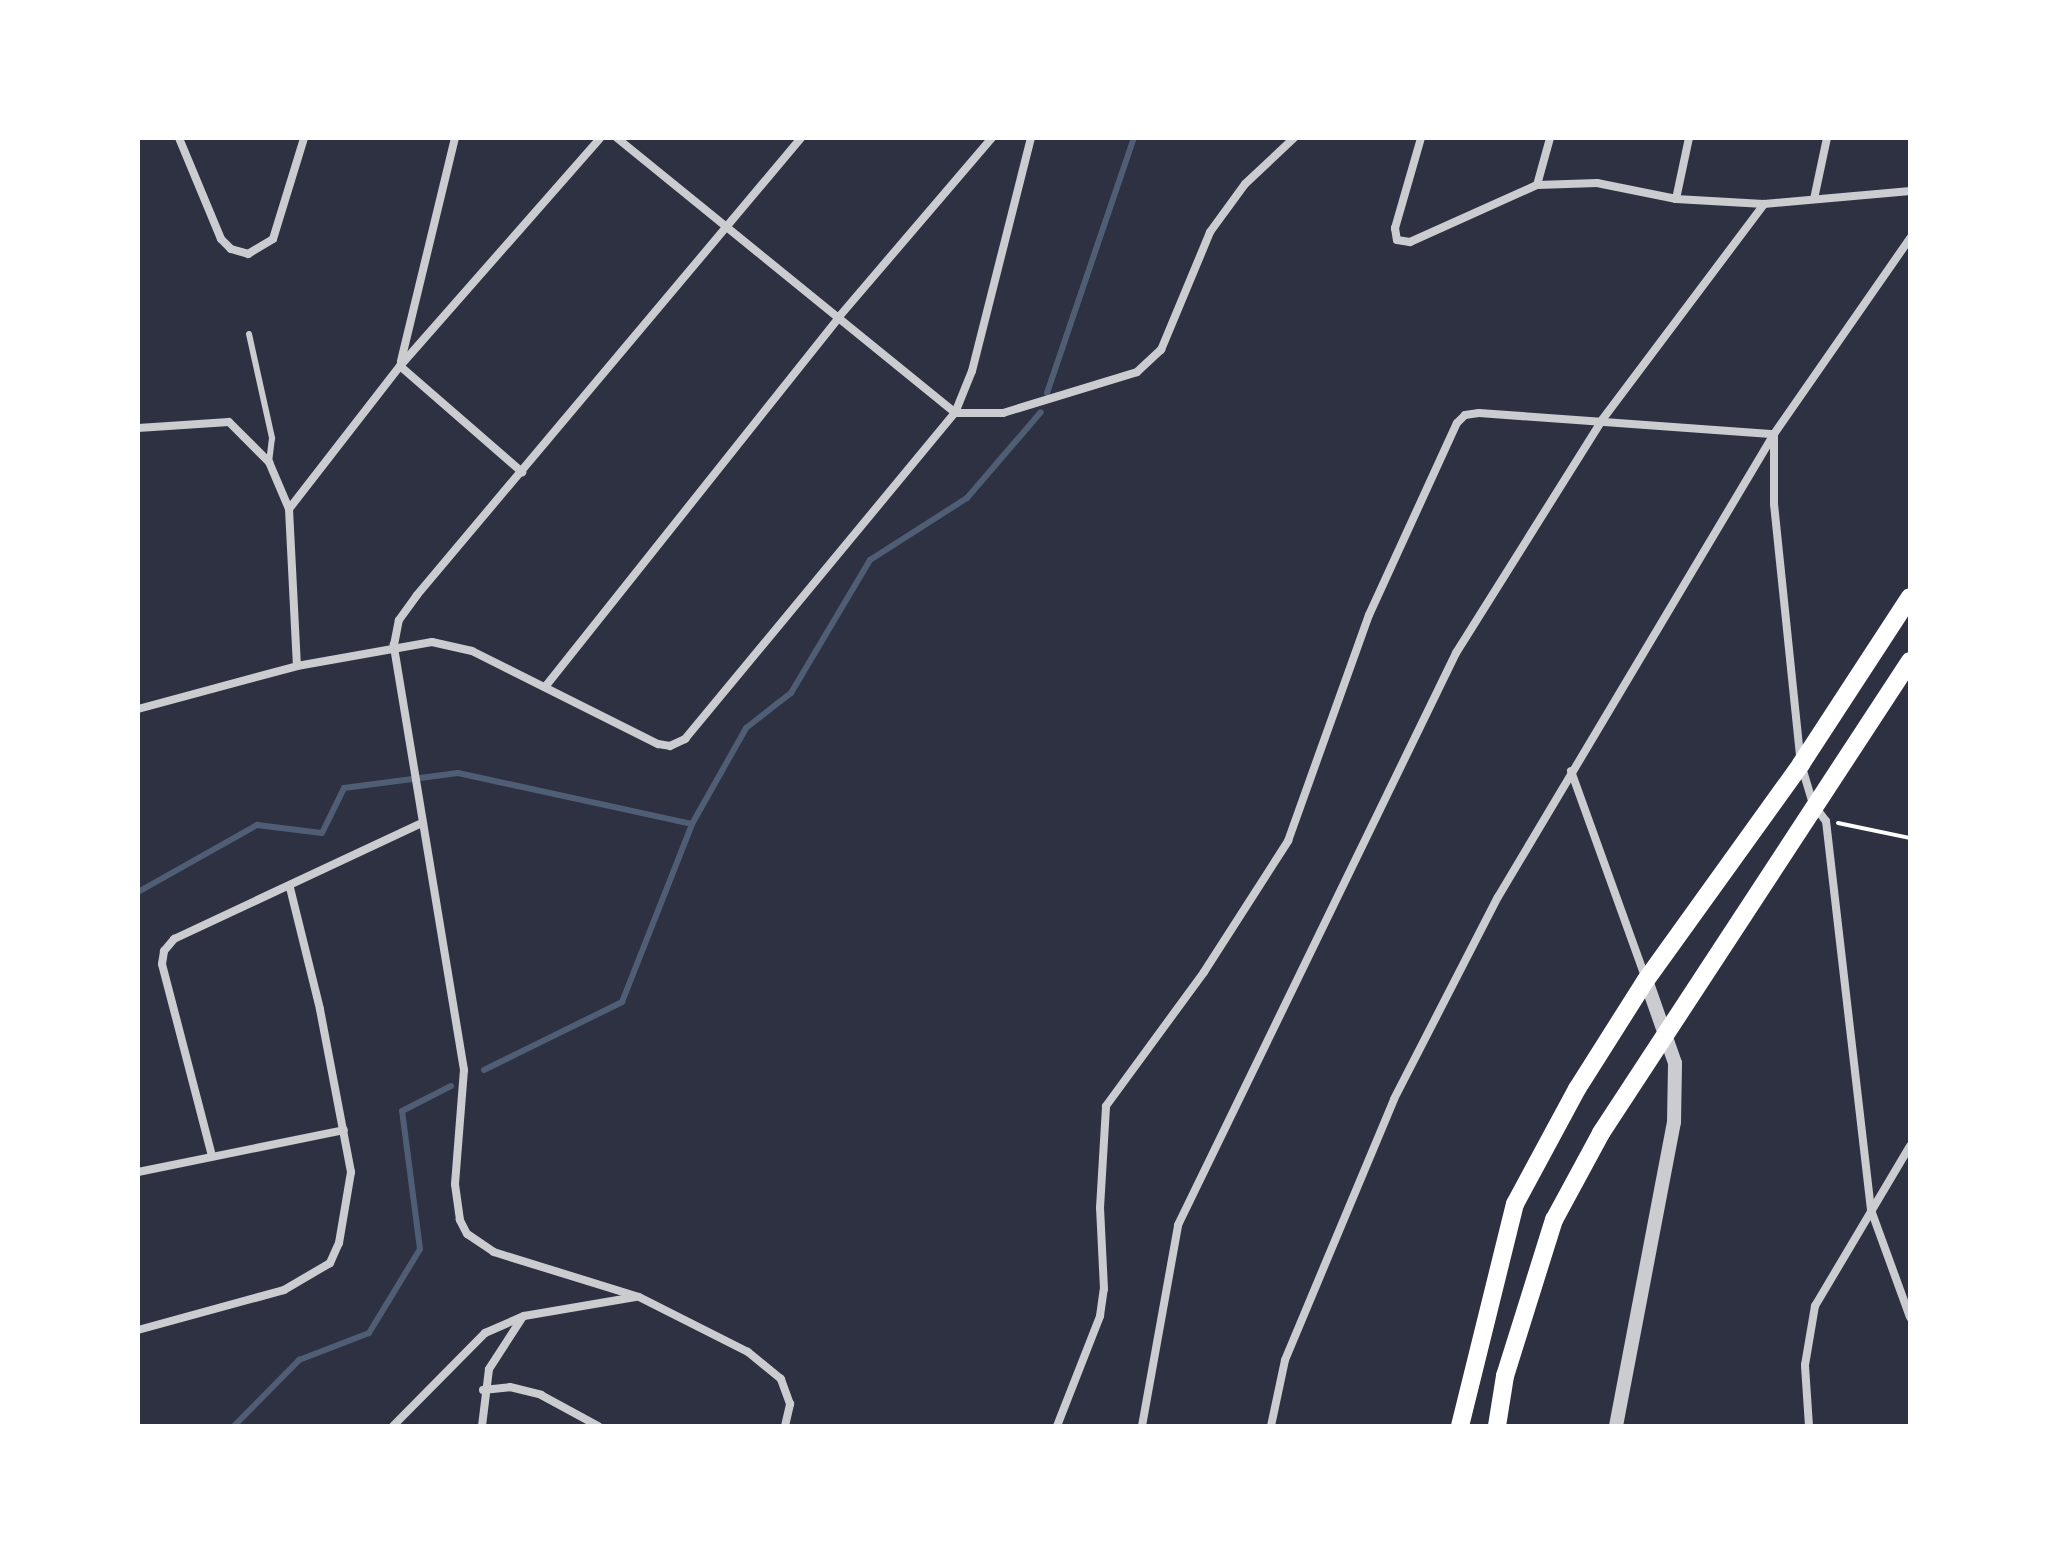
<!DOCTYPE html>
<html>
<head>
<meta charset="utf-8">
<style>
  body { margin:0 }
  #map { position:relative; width:2048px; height:1564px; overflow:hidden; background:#2d3142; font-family:Karla,sans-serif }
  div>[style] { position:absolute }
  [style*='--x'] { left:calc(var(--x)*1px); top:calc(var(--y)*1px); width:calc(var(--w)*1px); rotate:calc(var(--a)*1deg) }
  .stream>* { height:6px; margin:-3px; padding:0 3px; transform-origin:3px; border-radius:3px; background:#4f5d75 }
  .path>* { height:4px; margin:-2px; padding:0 2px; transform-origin:2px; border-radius:2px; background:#fff }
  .service>* { height:6px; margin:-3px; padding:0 3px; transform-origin:3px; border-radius:3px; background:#caccd0 }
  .minor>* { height:8px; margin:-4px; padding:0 4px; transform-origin:4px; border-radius:4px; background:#caccd0 }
  .tertiary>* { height:14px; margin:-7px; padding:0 7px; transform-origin:7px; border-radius:7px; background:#caccd0 }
  .primary>* { height:18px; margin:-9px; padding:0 9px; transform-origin:9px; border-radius:9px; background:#fff }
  span { translate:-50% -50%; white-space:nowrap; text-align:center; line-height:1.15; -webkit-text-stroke:6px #fff; paint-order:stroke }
  .frame { position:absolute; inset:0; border:140px solid #fff; pointer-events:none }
</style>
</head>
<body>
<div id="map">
  <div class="stream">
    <div style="--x:1047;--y:393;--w:269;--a:-71.2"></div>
    <div style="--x:138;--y:892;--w:137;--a:-29.4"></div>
    <div style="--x:257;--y:825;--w:65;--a:7"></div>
    <div style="--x:322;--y:833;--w:50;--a:-63.9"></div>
    <div style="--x:344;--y:788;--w:115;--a:-7.5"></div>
    <div style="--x:458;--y:773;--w:239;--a:12.3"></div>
    <div style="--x:484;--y:1070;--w:154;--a:-26.2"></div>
    <div style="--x:622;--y:1002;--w:191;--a:-68.5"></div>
    <div style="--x:692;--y:824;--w:110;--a:-60.6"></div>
    <div style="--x:746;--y:728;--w:57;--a:-37.9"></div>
    <div style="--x:791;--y:693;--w:155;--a:-59.3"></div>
    <div style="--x:870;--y:560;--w:115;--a:-32.6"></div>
    <div style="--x:967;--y:498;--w:113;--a:-49.3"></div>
    <div style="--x:234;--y:1426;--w:93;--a:-45.4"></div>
    <div style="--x:299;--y:1360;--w:75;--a:-21.1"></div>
    <div style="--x:369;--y:1333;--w:98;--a:-58.7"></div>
    <div style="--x:420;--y:1249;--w:139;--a:-97.4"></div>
    <div style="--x:402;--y:1111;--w:55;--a:-27"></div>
  </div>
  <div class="path">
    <div style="--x:1838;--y:823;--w:74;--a:11.8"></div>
  </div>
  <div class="service">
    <div style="--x:249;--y:334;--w:107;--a:77.5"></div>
    <div style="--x:272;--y:438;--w:24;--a:97"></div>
  </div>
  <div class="minor">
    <div style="--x:179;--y:138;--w:109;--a:67.4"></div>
    <div style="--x:221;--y:239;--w:14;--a:45"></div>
    <div style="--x:231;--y:249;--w:18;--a:16"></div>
    <div style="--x:248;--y:254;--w:29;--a:-31"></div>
    <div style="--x:273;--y:239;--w:106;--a:-72.9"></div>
    <div style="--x:617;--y:138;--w:436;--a:39.1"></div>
    <div style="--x:955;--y:413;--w:48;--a:0"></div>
    <div style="--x:1003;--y:413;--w:140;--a:-17"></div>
    <div style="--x:1137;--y:372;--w:33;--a:-43"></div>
    <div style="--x:1161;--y:350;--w:128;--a:-67.4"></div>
    <div style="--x:1210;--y:232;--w:59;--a:-53.9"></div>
    <div style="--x:1245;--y:184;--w:67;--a:-43.2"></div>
    <div style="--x:1421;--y:138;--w:94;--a:106.1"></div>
    <div style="--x:1395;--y:228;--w:12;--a:81"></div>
    <div style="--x:1397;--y:240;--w:13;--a:9"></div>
    <div style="--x:1410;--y:242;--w:139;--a:-24.2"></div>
    <div style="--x:1537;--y:185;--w:60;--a:-1.9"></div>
    <div style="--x:1597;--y:183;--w:81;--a:11.4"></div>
    <div style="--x:1676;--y:199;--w:88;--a:3.3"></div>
    <div style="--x:1764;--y:204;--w:147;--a:-5.1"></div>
    <div style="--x:1537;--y:185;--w:49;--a:-74.5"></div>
    <div style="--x:1676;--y:199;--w:62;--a:-78"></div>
    <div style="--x:1814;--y:199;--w:62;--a:-78"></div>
    <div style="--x:401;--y:361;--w:229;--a:-76.4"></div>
    <div style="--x:400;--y:366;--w:162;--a:41"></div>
    <div style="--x:138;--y:428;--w:91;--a:-3.8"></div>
    <div style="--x:229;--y:422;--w:57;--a:45"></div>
    <div style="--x:269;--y:462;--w:51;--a:66.9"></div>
    <div style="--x:289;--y:509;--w:157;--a:87.1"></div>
    <div style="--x:1774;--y:435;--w:69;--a:90"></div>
    <div style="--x:1774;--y:504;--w:261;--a:84.1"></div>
    <div style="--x:1801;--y:764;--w:42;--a:73.3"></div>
    <div style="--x:1813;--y:804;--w:21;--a:53"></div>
    <div style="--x:1826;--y:821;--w:392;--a:83.4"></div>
    <div style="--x:1871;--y:1210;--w:114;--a:70"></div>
    <div style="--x:289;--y:509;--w:181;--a:-52.2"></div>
    <div style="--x:400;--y:366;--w:303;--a:-48.7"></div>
    <div style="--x:545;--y:687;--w:471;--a:-51.5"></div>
    <div style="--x:838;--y:318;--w:237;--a:-49.5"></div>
    <div style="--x:138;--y:709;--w:165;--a:-15.1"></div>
    <div style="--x:297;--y:666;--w:137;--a:-10.1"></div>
    <div style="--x:432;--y:642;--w:41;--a:12.7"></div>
    <div style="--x:472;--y:651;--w:208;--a:26.6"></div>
    <div style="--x:658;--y:744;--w:12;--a:9"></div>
    <div style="--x:670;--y:746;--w:17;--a:-25"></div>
    <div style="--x:685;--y:739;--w:423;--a:-50.4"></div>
    <div style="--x:955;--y:413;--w:45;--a:-68"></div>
    <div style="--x:972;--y:371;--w:240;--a:-75.8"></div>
    <div style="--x:1571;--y:771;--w:221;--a:70.2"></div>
    <div style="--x:212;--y:1156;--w:198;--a:-104.6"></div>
    <div style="--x:162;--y:964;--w:13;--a:-81"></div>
    <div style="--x:164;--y:951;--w:16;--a:-50"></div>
    <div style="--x:174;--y:939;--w:271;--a:-25.1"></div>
    <div style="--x:138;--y:1172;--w:210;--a:-11.5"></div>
    <div style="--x:138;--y:1330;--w:151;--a:-15.3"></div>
    <div style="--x:284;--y:1290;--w:53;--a:-30.4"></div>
    <div style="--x:330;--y:1263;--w:22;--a:-66"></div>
    <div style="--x:339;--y:1243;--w:72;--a:-80.4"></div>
    <div style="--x:351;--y:1172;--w:166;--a:-100.8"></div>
    <div style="--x:320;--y:1009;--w:125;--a:-103.9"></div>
    <div style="--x:483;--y:1390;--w:27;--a:-6"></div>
    <div style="--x:510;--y:1387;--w:32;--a:14"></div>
    <div style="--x:541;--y:1395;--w:65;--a:28.5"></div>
    <div style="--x:393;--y:1426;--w:131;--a:-45.3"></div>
    <div style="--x:485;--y:1333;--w:43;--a:-23.6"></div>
    <div style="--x:524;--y:1316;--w:113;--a:-9.7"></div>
    <div style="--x:482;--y:1426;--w:57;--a:-83"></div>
    <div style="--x:489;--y:1369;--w:61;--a:-57.1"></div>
    <div style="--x:785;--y:1426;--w:23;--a:-77"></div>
    <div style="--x:790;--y:1404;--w:27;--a:-110"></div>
    <div style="--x:781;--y:1379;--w:43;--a:-140.7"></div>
    <div style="--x:748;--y:1352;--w:122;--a:-153.2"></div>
    <div style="--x:639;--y:1297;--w:152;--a:-162.8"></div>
    <div style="--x:494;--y:1252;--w:32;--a:-146"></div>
    <div style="--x:467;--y:1234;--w:16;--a:-117"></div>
    <div style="--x:460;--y:1220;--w:36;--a:-98"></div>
    <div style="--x:455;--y:1184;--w:114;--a:-85.5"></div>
    <div style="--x:464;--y:1070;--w:431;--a:-99.4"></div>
    <div style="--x:394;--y:645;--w:25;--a:-79"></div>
    <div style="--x:399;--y:620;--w:31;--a:-54"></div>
    <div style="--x:417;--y:595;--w:597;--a:-49.96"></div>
    <div style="--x:1057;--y:1426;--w:118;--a:-68.6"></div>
    <div style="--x:1100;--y:1316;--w:27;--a:-82"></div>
    <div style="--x:1104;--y:1289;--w:81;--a:-92.8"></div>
    <div style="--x:1100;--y:1208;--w:102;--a:-86.6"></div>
    <div style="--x:1106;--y:1106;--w:166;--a:-53.8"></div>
    <div style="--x:1204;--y:972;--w:156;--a:-57.3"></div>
    <div style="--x:1288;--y:841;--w:240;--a:-70.3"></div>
    <div style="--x:1369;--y:615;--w:211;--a:-65.4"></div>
    <div style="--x:1457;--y:423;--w:11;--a:-45"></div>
    <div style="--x:1465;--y:415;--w:14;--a:-8"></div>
    <div style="--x:1479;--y:413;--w:296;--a:4.1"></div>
    <div style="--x:1142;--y:1426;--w:204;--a:-79.8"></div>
    <div style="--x:1178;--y:1225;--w:636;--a:-64.08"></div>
    <div style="--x:1456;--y:653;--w:275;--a:-57.9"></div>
    <div style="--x:1602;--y:420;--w:270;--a:-53.1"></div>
    <div style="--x:1271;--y:1426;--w:67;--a:-78"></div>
    <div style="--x:1285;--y:1360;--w:283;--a:-67.3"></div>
    <div style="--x:1394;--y:1099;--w:227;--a:-62.8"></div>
    <div style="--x:1498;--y:897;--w:539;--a:-59.2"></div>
    <div style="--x:1774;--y:434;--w:239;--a:-55.2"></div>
    <div style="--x:1809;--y:1426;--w:61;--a:-93.8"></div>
    <div style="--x:1805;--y:1365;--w:60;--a:-80.4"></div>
    <div style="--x:1815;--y:1306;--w:186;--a:-59.3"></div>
  </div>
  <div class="tertiary">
    <div style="--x:1616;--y:1426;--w:309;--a:-79.2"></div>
    <div style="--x:1674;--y:1122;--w:59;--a:-89"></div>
    <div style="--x:1675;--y:1063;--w:88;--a:-109.3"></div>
  </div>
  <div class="primary">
    <div style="--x:1460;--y:1426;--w:229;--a:-76.1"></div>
    <div style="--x:1515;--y:1204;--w:131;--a:-61.7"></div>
    <div style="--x:1577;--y:1089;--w:129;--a:-57.7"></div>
    <div style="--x:1646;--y:980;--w:266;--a:-54.3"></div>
    <div style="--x:1801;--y:764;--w:199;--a:-56.9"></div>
    <div style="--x:1497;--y:1426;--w:51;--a:-80.9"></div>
    <div style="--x:1505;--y:1376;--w:164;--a:-72.6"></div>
    <div style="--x:1554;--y:1220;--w:99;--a:-61.6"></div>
    <div style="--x:1601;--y:1133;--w:564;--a:-56.79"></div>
  </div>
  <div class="frame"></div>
</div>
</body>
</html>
